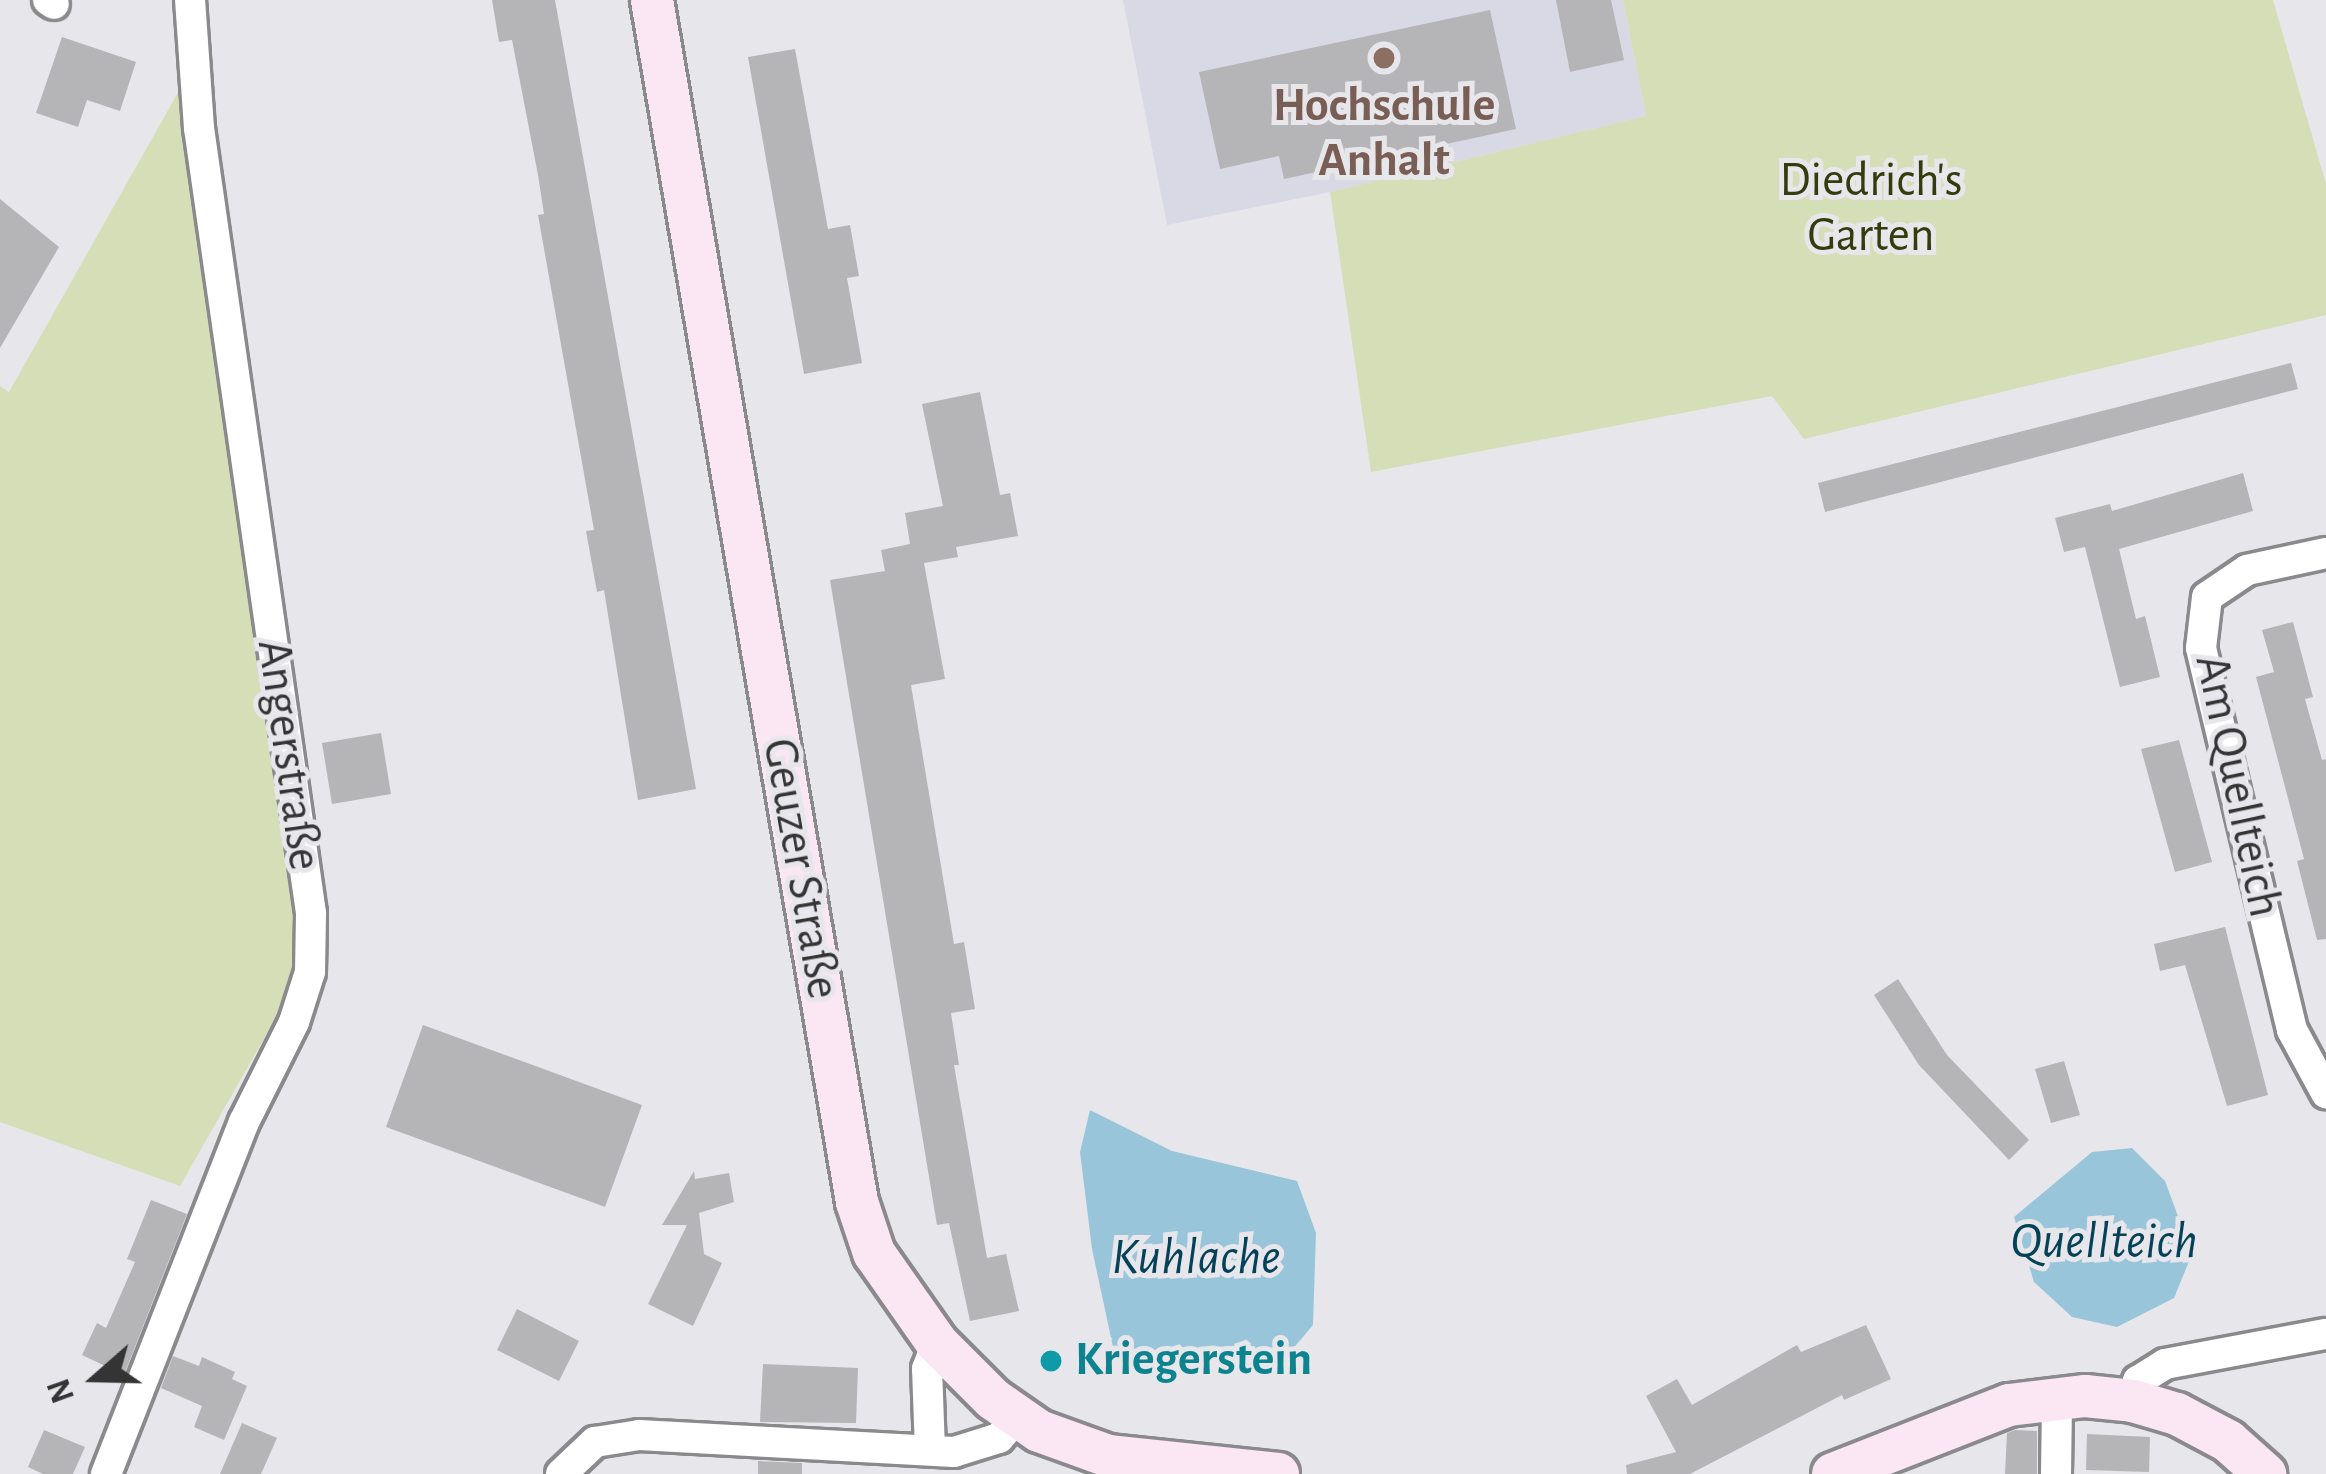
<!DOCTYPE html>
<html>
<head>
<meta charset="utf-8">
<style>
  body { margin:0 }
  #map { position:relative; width:2326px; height:1474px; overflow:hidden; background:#e7e7eb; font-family:"Alegreya Sans",sans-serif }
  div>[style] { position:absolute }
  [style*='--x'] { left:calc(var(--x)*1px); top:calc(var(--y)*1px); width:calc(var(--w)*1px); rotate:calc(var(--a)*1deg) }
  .built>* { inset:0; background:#d8d9e4 }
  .green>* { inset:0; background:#d5deb7 }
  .water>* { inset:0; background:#99c5da }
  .building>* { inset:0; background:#b5b5b8 }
  .roads { filter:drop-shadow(3px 0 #8a8a8d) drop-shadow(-3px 0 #8a8a8d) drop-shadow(0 3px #8a8a8d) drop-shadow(0 -3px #8a8a8d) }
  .street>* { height:30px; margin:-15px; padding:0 15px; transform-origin:15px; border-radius:15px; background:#fff }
  .secondary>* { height:42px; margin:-21px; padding:0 21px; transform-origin:21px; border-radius:21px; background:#fbe6f3 }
  .dots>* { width:33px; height:33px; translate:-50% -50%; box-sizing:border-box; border:6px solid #e7e7eb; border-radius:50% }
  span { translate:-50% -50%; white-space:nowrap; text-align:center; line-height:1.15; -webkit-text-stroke:10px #e7e7eb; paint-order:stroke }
  .education-label { font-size:48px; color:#785e54; font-weight:700 }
  .park-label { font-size:48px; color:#343c0d }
  .street-label { font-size:48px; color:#343435 }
  .culture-label { font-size:48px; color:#0d838f; font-weight:700 }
  .left { translate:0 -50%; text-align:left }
  .water-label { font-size:51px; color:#054259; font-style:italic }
  .north { position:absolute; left:36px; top:1318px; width:120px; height:120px; -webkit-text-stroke:9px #e7e7eb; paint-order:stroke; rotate:250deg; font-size:33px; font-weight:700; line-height:48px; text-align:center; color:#343435 }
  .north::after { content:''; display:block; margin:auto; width:42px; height:54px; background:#343435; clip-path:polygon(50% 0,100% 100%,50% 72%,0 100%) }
</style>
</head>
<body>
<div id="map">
  <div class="built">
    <div style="clip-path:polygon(1123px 0,1623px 0,1646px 116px,1330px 192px,1167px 225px)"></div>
  </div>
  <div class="green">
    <div style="clip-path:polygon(1623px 0,2273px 0,2326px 184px,2326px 315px,1804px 439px,1772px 396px,1371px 472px,1330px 192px,1646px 116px)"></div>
    <div style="clip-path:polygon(180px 89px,303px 970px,180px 1186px,0 1122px,0 386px,9px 392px)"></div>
  </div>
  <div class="water">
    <div style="clip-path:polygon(1090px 1110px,1172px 1151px,1297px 1181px,1316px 1233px,1313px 1325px,1281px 1363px,1206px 1361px,1113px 1347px,1092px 1249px,1080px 1152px)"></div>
    <div style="clip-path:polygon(2132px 1148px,2165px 1181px,2192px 1254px,2174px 1298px,2117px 1327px,2072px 1317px,2034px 1282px,2014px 1217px,2092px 1152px)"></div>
  </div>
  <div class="building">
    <div style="clip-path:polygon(492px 0,555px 0,696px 789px,638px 800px,604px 590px,597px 592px,586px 531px,594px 530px,538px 215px,544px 214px,538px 175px,512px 40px,499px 42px)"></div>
    <div style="clip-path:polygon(1556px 0,1611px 0,1624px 60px,1570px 72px)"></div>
    <div style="clip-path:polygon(1490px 10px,1516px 129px,1284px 179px,1279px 156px,1220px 169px,1199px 72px)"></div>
    <div style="clip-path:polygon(62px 37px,136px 62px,120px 111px,87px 100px,78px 127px,36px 113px)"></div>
    <div style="clip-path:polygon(795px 49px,828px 229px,850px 225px,859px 276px,847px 278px,862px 363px,804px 374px,748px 57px)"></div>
    <div style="clip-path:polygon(0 199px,59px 247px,0 348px)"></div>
    <div style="clip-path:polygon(2291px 363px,2298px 389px,1825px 512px,1818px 483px)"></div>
    <div style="clip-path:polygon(980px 392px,1000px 495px,1010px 493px,1018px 536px,956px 547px,958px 557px,924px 563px,945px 679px,911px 685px,954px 944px,964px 942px,975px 1009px,951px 1013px,959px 1065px,954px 1065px,987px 1258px,1006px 1254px,1019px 1311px,970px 1321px,949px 1223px,937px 1225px,830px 580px,885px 571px,881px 550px,910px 544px,905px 513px,943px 506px,922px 404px)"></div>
    <div style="clip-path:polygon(2243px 473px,2253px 511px,2119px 549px,2136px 619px,2145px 616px,2160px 677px,2120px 687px,2085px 547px,2064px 552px,2055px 518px,2110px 504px,2112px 511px)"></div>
    <div style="clip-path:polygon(2293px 622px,2313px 697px,2305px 699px,2322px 760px,2326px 759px,2326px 939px,2317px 940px,2297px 861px,2304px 859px,2256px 677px,2274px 672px,2262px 630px)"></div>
    <div style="clip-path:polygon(381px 733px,391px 794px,332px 804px,322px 743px)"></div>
    <div style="clip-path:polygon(2179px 740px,2212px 862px,2175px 872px,2141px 749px)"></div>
    <div style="clip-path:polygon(2225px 927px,2268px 1095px,2227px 1106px,2185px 965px,2160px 971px,2154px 944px)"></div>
    <div style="clip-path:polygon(1898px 979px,1947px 1055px,2029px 1140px,2009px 1160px,1919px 1065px,1874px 995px)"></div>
    <div style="clip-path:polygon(423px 1025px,642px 1105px,605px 1207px,386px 1127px)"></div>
    <div style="clip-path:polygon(2064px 1061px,2080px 1115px,2051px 1123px,2035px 1069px)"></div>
    <div style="clip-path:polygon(694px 1171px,695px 1179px,729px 1173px,734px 1202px,699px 1213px,704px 1254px,722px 1263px,693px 1326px,648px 1304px,687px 1225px,662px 1225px)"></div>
    <div style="clip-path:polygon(151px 1200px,187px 1214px,124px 1375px,82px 1355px,97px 1323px,106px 1328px,135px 1262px,127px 1259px)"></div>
    <div style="clip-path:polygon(517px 1309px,579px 1341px,559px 1381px,497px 1350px)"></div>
    <div style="clip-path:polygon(1866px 1325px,1891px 1379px,1844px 1400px,1842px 1395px,1690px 1474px,1627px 1474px,1626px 1465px,1676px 1452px,1646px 1396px,1677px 1379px,1692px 1405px,1797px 1345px,1801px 1352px)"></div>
    <div style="clip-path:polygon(173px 1356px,199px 1366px,202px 1357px,235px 1372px,232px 1379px,247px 1386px,224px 1440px,194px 1427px,202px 1406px,161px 1388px)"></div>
    <div style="clip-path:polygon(763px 1364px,858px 1368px,856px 1423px,760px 1422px)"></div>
    <div style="clip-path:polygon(242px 1423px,277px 1438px,261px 1474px,220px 1474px)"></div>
    <div style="clip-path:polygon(44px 1430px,85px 1447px,73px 1474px,43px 1474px,28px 1467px)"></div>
    <div style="clip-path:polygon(2015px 1430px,2037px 1431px,2037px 1474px,2005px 1474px,2007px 1433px)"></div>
    <div style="clip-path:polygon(2087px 1434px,2150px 1437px,2149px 1472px,2086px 1470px)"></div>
    <div style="clip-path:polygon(758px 1461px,802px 1463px,802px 1474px,758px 1474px)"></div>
  </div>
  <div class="roads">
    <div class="street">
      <div style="--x:48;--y:0;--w:7;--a:34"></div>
      <div style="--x:2326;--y:553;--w:81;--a:167.9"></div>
      <div style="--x:2247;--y:570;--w:48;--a:146"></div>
      <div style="--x:2207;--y:597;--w:51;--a:96.7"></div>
      <div style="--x:2201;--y:648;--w:393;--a:76.6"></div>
      <div style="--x:2292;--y:1030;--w:72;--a:61.6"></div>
      <div style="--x:2133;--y:1401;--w:21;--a:-76"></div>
      <div style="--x:2138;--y:1381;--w:32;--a:-32"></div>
      <div style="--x:2165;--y:1364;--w:164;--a:-10.6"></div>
      <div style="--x:930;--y:1450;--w:81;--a:-92.1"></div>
      <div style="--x:927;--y:1369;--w:28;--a:-69"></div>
      <div style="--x:106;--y:1474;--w:378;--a:-68.6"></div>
      <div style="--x:244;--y:1122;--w:112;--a:-63.4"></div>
      <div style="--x:294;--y:1022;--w:52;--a:-72.3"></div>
      <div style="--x:310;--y:972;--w:59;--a:-89"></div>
      <div style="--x:311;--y:913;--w:793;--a:-98.12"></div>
      <div style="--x:199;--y:128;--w:128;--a:-94"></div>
      <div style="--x:561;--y:1474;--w:47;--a:-43.3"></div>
      <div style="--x:595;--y:1442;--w:45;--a:-9"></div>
      <div style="--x:639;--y:1435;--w:315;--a:3.1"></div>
      <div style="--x:954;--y:1452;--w:47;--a:-17.3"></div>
      <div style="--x:999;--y:1438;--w:28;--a:-49"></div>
      <div style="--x:2056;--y:1474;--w:76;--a:-89.2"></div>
    </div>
    <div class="secondary">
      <div style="--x:652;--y:0;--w:1219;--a:80.32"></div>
      <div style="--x:857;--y:1202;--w:54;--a:71.6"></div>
      <div style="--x:874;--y:1253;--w:110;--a:55"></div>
      <div style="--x:937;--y:1343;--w:79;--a:45"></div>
      <div style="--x:993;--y:1399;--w:56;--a:34.8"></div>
      <div style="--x:1039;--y:1431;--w:73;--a:19.9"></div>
      <div style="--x:1108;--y:1456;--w:171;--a:6"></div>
      <div style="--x:1833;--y:1474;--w:189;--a:-21.4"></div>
      <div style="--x:2009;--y:1405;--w:77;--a:-6.8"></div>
      <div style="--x:2085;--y:1396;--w:48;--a:5.9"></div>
      <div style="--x:2133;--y:1401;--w:46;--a:16.5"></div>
      <div style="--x:2177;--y:1414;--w:58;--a:27.9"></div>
      <div style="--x:2228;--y:1441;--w:50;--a:41.7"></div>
    </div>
  </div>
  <div class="dots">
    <div style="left:1384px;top:58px;background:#8d6e63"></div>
    <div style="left:1051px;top:1361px;background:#0f9aa8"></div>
  </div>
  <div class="education-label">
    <span style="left:1384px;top:134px">Hochschule<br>Anhalt</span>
  </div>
  <div class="park-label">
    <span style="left:1871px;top:209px">Diedrich's<br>Garten</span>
  </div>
  <div class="street-label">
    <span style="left:288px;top:755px;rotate:82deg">Angerstraße</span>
    <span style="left:2237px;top:786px;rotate:78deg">Am Quellteich</span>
    <span style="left:800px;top:869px;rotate:80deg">Geuzer Straße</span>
  </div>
  <div class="culture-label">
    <span class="left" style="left:1075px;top:1361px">Kriegerstein</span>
  </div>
  <div class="water-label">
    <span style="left:2104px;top:1242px">Quellteich</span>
    <span style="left:1196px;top:1258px">Kuhlache</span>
  </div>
  <div class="north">N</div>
</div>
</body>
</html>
